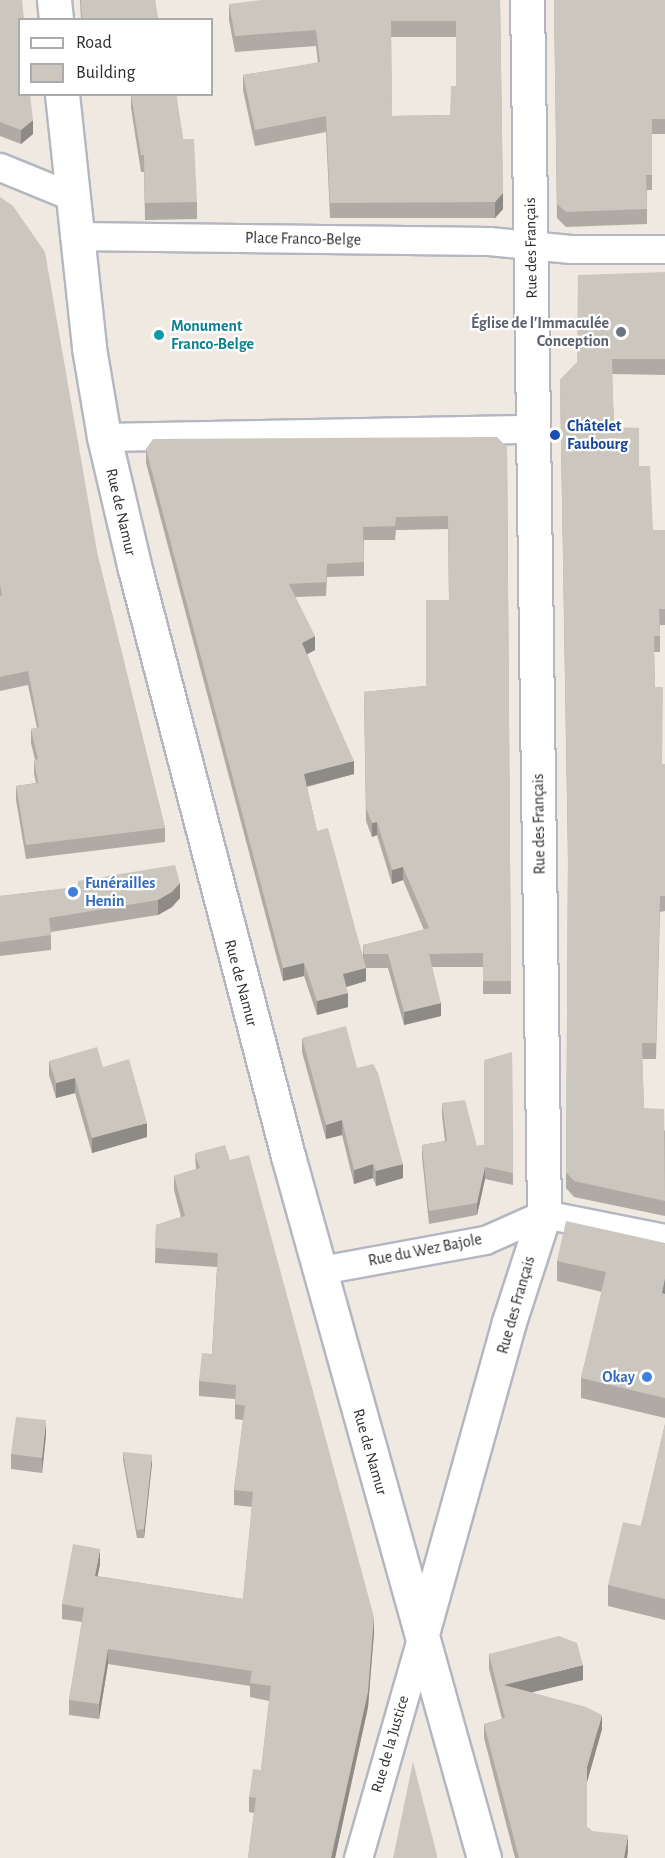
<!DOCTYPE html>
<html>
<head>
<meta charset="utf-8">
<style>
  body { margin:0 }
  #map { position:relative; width:665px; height:1858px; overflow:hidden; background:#efe9e1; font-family:"Alegreya Sans",sans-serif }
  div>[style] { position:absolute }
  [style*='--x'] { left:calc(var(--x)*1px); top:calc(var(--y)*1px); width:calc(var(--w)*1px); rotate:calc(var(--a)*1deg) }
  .roads { filter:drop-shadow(2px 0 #b4b7c1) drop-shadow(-2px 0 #b4b7c1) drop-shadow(0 2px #b4b7c1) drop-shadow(0 -2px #b4b7c1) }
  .minor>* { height:27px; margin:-13.5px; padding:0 13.5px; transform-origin:13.5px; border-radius:13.5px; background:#fff }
  .secondary>* { height:33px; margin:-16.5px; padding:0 16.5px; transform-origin:16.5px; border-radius:16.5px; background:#fff }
  .wall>* { inset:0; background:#afaba4 }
  .shaded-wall>* { inset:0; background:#8e8b86 }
  .building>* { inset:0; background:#cbc7bf }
  .dots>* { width:16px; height:16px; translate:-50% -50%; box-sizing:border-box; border:3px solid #fff; border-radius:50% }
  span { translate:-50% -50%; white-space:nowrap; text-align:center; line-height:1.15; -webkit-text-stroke:4.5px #fff; paint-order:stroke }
  .street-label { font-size:16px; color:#2e2e2e }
  .worship-label { font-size:16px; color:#5b616d; font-weight:700 }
  .right { translate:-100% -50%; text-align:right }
  .culture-label { font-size:16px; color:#0d838f; font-weight:700 }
  .left { translate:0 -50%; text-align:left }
  .transit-label { font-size:16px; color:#164399; font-weight:700 }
  .shop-label { font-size:16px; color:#366cbe; font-weight:700 }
  .legend { position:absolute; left:18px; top:18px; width:195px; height:78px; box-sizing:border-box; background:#fff; border:2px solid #ababab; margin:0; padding:8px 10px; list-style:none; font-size:18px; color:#2e2e2e }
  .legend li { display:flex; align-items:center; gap:12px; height:30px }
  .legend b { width:30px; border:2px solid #ababab }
</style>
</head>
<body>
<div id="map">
  <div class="roads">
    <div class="minor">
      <div style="--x:0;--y:167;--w:77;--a:22.2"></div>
      <div style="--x:74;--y:236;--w:415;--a:0.7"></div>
      <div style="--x:489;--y:241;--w:82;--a:5.6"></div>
      <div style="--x:571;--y:249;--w:94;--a:0"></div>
      <div style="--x:104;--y:437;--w:428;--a:-1.1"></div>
      <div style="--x:321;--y:1270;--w:167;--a:-10.4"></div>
      <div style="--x:485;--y:1240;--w:64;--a:-23.8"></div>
      <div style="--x:544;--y:1214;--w:123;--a:11.2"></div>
      <div style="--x:358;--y:1858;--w:236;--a:-74"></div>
    </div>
    <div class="secondary">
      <div style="--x:54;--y:0;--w:20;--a:84"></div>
      <div style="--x:62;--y:94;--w:255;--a:83.9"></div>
      <div style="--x:89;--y:348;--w:90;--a:80.4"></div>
      <div style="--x:104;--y:437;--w:136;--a:76.8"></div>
      <div style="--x:135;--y:569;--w:607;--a:75.39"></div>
      <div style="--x:288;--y:1156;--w:729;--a:74.4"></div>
      <div style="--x:423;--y:1630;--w:320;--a:-74.4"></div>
      <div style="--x:509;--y:1322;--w:114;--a:-72"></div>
      <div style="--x:544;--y:1214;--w:1214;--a:-90.8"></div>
    </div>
  </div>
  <div class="wall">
    <div style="clip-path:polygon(0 0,33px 134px,21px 144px,0 136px)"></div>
    <div style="clip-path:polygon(80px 0,155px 0,158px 20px,81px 20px)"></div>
    <div style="clip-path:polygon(evenodd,500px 0,503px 209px,495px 218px,330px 218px,326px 132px,255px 146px,243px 90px,243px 75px,318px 63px,316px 46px,235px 52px,229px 20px,229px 4px,500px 0,391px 37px,456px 37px,456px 86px,450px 115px,392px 116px,391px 37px)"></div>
    <div style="clip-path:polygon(554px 0,665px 0,665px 134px,652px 134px,652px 190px,647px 190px,647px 224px,566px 227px,557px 218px)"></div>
    <div style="clip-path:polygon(131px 94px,176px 94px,183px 139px,197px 202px,197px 219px,145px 220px,144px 172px,141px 172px,131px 108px)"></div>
    <div style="clip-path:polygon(0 197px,98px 557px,165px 828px,165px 842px,26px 859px,16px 800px,16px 786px,36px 783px,34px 774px,34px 760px,35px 760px,31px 743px,31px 729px,37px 728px,28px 685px,0 691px)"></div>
    <div style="clip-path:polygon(665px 272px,665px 375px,612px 374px,614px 427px,639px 466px,653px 530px,665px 530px,665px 625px,660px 625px,660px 652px,654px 652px,655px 687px,662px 764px,665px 764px,665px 911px,660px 912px,656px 1059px,642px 1059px,644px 1108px,665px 1131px,665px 1216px,574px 1197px,566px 1188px,568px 862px,560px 380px)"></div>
    <div style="clip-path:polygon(evenodd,507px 447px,511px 994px,483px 994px,483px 967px,432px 967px,441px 1016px,404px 1025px,388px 968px,366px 968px,366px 981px,346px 987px,348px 1007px,317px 1015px,304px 976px,283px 981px,146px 463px,146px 449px,507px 447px,448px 529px,449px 600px,426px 686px,364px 692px,366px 821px,372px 837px,377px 835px,392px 884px,403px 880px,424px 930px,363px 945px,363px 956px,317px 831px,307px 787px,354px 774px,307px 654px,315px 650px,295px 597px,326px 596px,327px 577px,364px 576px,364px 540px,395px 540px,396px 530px,448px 529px)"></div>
    <div style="clip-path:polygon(78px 881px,180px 898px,172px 907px,158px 915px,51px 932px,51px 950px,0 956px,0 896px,78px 887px)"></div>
    <div style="clip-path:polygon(302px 1038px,357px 1068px,403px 1178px,376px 1186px,373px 1178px,354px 1184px,342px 1135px,326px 1139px,302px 1052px)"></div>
    <div style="clip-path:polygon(512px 1052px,513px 1185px,485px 1179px,477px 1215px,429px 1224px,422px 1157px,422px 1145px,445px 1141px,442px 1116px,442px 1103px,477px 1146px,484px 1145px)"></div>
    <div style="clip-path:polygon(49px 1061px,103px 1067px,147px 1137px,92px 1153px,75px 1093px,56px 1098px,49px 1075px)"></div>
    <div style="clip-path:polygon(195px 1153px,374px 1632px,368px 1707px,335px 1858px,248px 1858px,254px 1813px,249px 1812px,249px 1797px,261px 1770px,269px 1701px,250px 1697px,250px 1686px,108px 1664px,99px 1719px,69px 1715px,69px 1700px,82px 1622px,62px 1619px,62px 1604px,100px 1564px,97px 1576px,243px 1599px,252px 1507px,234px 1505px,234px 1490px,243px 1420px,235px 1419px,235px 1399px,199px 1396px,199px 1381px,212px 1354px,217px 1267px,155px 1263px,156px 1225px,181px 1217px,174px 1190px,174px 1176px,196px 1169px)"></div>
    <div style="clip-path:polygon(665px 1243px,665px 1418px,581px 1398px,581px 1378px,602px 1292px,557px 1281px,557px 1261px)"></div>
    <div style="clip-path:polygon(665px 1424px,665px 1620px,608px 1606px,608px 1585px,641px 1526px)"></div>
    <div style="clip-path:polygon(46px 1435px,42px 1473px,11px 1469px,11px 1454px)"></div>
    <div style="clip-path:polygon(123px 1452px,152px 1463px,144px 1538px,137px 1538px,123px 1460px)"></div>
    <div style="clip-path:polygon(489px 1654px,583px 1680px,532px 1692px,602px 1729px,587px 1782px,587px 1827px,592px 1831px,628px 1850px,627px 1858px,515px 1858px,484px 1738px,484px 1724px,502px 1719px,489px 1669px)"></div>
  </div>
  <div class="shaded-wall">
    <div style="clip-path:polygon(33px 120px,33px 134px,21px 144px,21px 130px)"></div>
    <div style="clip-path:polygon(503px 193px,503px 209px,495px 218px,495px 202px)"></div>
    <div style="clip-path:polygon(315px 636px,315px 650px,302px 657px,302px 643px)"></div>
    <div style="clip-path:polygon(354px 761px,354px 774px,304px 787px,304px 774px)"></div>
    <div style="clip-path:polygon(377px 822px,377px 835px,372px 837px,372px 823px)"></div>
    <div style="clip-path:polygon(403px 867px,403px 880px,392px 884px,392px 870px)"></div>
    <div style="clip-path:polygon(180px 883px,180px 898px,172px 907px,158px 915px,158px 900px)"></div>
    <div style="clip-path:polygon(304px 963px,304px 976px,283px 981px,283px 968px)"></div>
    <div style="clip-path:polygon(366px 968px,366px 981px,343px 988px,343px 974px)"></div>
    <div style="clip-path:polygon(348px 993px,348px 1007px,317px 1015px,317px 1001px)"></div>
    <div style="clip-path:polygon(441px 1003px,441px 1016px,404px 1025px,404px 1012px)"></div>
    <div style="clip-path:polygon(75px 1078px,75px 1093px,56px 1098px,56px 1083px)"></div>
    <div style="clip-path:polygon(342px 1120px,342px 1135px,326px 1139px,326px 1125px)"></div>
    <div style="clip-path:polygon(147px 1123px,147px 1137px,92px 1153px,92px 1138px)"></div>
    <div style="clip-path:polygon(373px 1164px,373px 1178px,354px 1184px,354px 1170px)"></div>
    <div style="clip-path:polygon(403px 1164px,403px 1178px,376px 1186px,376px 1171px)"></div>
    <div style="clip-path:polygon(485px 1167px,485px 1179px,477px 1215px,477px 1203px)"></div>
    <div style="clip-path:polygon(665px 1278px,665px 1298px,662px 1293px)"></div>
    <div style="clip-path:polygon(46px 1420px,46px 1435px,42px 1473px,42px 1458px)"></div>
    <div style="clip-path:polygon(152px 1455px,152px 1463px,144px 1538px,144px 1529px)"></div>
    <div style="clip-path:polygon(100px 1549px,100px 1564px,95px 1590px,95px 1576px)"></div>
    <div style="clip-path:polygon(374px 1617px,374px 1632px,368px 1707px,335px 1858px,331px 1858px)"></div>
    <div style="clip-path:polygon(108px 1649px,108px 1664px,99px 1719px,99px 1704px)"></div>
    <div style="clip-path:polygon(583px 1665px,583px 1680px,504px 1699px,504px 1685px)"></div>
    <div style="clip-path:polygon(602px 1715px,602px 1729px,587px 1782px,587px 1767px)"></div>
    <div style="clip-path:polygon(628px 1835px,628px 1850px,627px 1858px,624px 1858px)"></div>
  </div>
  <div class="building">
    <div style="clip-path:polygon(0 0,22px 0,24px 20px,20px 20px,20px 94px,30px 94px,33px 120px,21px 130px,0 122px)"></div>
    <div style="clip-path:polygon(81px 0,155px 0,158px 19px,82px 20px)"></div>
    <div style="clip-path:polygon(evenodd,261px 0,500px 0,503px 193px,495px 202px,330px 203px,326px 116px,255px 130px,243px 75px,320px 62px,316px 30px,235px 36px,229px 4px,261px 0,391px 21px,456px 21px,456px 86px,451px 86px,450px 115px,392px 116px,391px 21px)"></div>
    <div style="clip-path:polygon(554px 0,665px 0,665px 119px,652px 119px,652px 175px,646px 175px,647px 209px,566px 212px,557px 204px)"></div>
    <div style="clip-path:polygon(131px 94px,176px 94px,183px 139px,194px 139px,197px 202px,145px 203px,144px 155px,141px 155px)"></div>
    <div style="clip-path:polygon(0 197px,13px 206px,45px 252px,98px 557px,165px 828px,26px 845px,16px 786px,38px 783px,34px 760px,38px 759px,31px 729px,39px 727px,28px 671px,0 677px,0 596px,2px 595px,0 584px)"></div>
    <div style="clip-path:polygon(665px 272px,665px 359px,612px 359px,614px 427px,639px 428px,639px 466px,650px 466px,653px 530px,665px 530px,665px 609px,659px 609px,660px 636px,654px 636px,655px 687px,663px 687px,662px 764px,665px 764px,665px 896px,660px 896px,656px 1043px,642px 1043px,644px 1108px,664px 1109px,665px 1201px,574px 1181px,566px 1172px,568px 850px,560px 380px,577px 362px,578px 275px)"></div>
    <div style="clip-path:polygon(497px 437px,507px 447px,511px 981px,483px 981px,483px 953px,429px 954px,441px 1003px,404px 1012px,388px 954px,364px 954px,363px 945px,429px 928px,403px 867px,392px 870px,377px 822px,372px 823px,366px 808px,364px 692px,426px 686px,426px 600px,449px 600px,448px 516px,396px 517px,395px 526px,363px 527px,364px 562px,327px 564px,326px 582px,289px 584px,315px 636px,302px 643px,354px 761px,304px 774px,317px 831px,328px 828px,366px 968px,343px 974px,348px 993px,317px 1001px,304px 963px,283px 968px,146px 449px,153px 439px)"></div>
    <div style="clip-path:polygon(175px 865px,180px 883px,172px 892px,158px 900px,49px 918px,51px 935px,0 942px,0 896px,79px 887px,78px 881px)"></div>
    <div style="clip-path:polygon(346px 1026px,357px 1068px,373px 1064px,378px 1073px,403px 1164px,376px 1171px,373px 1164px,354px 1170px,342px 1120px,326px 1125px,302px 1038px)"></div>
    <div style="clip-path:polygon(97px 1047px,103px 1067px,129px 1059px,147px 1123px,92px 1138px,75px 1078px,56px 1083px,49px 1061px)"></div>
    <div style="clip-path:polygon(512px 1052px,513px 1173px,485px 1167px,477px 1203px,429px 1211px,422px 1145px,447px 1141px,442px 1103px,465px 1100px,477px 1146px,484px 1145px,484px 1060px)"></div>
    <div style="clip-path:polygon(225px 1145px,230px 1160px,249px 1155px,374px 1617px,368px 1692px,331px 1858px,248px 1858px,256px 1798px,249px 1797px,253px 1769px,261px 1770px,271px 1686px,250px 1683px,252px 1671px,108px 1649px,99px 1704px,69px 1700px,84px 1608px,62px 1604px,73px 1544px,100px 1549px,95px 1576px,243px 1599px,253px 1492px,234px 1490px,245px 1406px,235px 1404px,236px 1385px,199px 1381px,202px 1353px,212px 1354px,218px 1253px,155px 1248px,156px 1225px,185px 1216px,174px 1176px,200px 1168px,195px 1153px)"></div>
    <div style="clip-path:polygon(566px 1221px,665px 1243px,665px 1278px,662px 1293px,665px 1294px,665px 1398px,581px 1378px,606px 1272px,557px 1261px)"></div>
    <div style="clip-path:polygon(16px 1417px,46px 1420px,42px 1458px,11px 1454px)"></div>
    <div style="clip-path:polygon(665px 1424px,665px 1599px,608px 1585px,623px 1522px,641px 1526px)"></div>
    <div style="clip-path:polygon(123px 1452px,152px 1455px,144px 1529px,137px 1530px)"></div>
    <div style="clip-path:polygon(559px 1636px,577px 1643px,583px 1665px,504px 1685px,586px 1707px,602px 1715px,587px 1767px,587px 1827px,592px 1831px,628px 1835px,624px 1858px,519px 1858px,484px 1724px,505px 1718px,489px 1654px)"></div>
    <div style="clip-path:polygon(413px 1762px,437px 1855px,437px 1858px,393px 1858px)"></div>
  </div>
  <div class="dots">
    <div style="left:621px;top:332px;background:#6b7280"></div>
    <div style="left:159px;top:335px;background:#0f9aa8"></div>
    <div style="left:555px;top:435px;background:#1a4fb4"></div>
    <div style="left:73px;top:892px;background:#3f7fe0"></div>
    <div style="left:647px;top:1377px;background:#3f7fe0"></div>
  </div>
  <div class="street-label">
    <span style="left:303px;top:239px;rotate:1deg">Place Franco-Belge</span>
    <span style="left:531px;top:248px;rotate:-91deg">Rue des Français</span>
    <span style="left:121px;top:512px;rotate:77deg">Rue de Namur</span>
    <span style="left:539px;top:824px;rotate:-91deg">Rue des Français</span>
    <span style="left:241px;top:983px;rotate:75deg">Rue de Namur</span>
    <span style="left:425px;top:1250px;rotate:-11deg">Rue du Wez Bajole</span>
    <span style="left:516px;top:1305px;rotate:-74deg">Rue des Français</span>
    <span style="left:370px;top:1452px;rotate:74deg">Rue de Namur</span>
    <span style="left:390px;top:1744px;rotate:-74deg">Rue de la Justice</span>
  </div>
  <div class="worship-label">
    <span class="right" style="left:609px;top:332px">Église de l'Immaculée<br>Conception</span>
  </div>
  <div class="culture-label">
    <span class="left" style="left:171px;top:335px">Monument<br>Franco-Belge</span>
  </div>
  <div class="transit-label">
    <span class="left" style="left:567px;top:435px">Châtelet<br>Faubourg</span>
  </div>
  <div class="shop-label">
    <span class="left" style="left:85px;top:892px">Funérailles<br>Henin</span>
    <span class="right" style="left:635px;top:1377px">Okay</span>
  </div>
  <ul class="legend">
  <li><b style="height:8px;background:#fff"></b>Road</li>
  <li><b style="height:16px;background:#cbc7bf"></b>Building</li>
  </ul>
</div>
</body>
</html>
